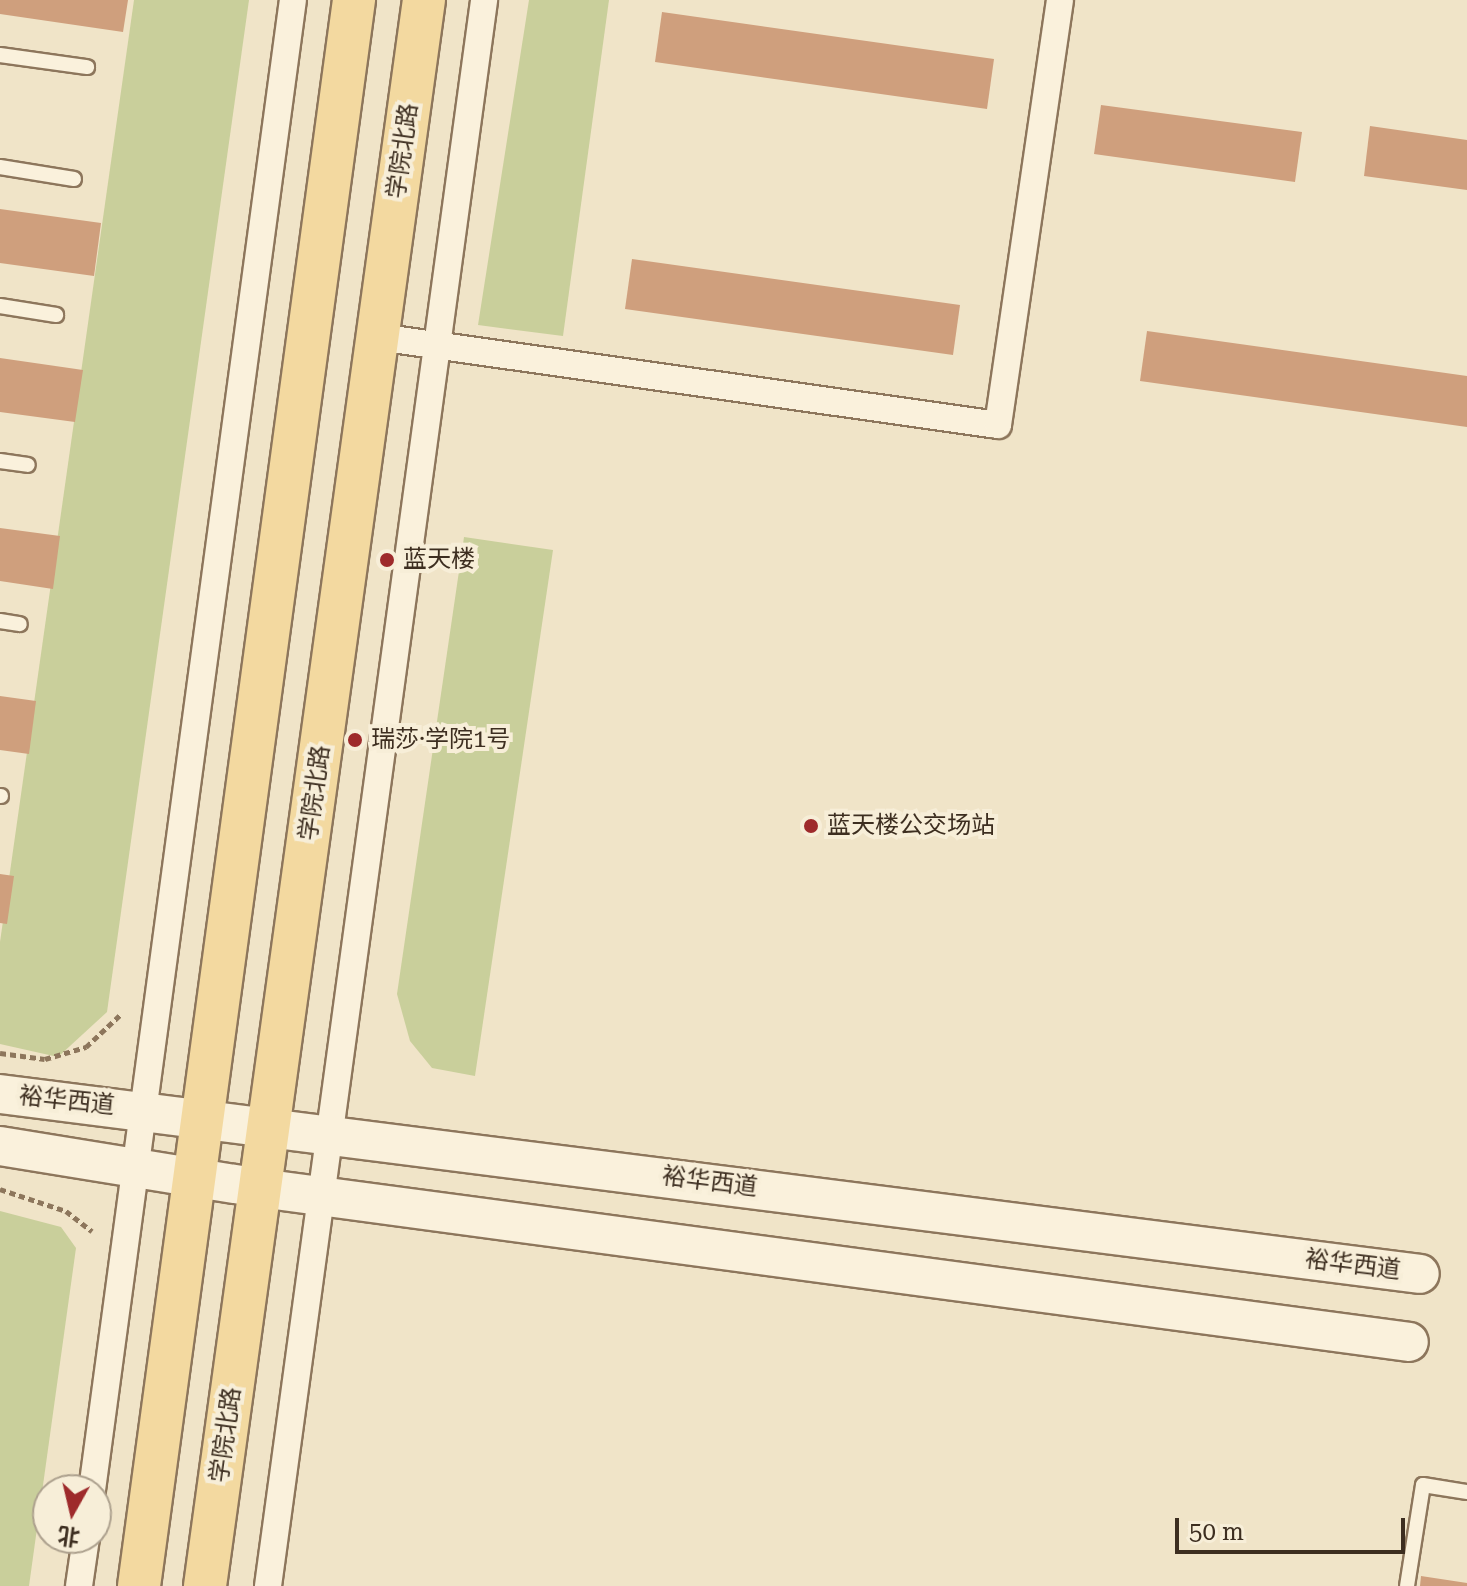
<!DOCTYPE html>
<html>
<head>
<meta charset="utf-8">
<style>
  body { margin:0 }
  #map { position:relative; width:1467px; height:1586px; overflow:hidden; background:#f0e4c8; font-family:"Roboto Serif","Noto Sans SC",serif }
  div>[style] { position:absolute }
  [style*='--x'] { left:calc(var(--x)*1px); top:calc(var(--y)*1px); width:calc(var(--w)*1px); rotate:calc(var(--a)*1deg) }
  .green>* { inset:0; background:#c9cf9b }
  .building>* { inset:0; background:#cf9f7d }
  .path>* { height:5px; margin-top:-2.5px; transform-origin:0; background:repeating-linear-gradient(90deg,#8d765c 0 6px,transparent 0 10px) }
  .roads { filter:drop-shadow(2px 0 #8d765c) drop-shadow(-2px 0 #8d765c) drop-shadow(0 2px #8d765c) drop-shadow(0 -2px #8d765c) }
  .service>* { height:14px; margin:-7px; padding:0 7px; transform-origin:7px; border-radius:7px; background:#faf1dc }
  .minor>* { height:26px; margin:-13px; padding:0 13px; transform-origin:13px; border-radius:13px; background:#faf1dc }
  .secondary>* { height:38px; margin:-19px; padding:0 19px; transform-origin:19px; border-radius:19px; background:#faf1dc }
  .primary>* { height:42px; margin:-21px; padding:0 21px; transform-origin:21px; border-radius:21px; background:#f3d9a0 }
  .dots>* { width:22px; height:22px; translate:-50% -50%; box-sizing:border-box; border:4px solid #f7eed8; border-radius:50% }
  span { translate:-50% -50%; white-space:nowrap; text-align:center; line-height:1.15; -webkit-text-stroke:8px #f7eed8; paint-order:stroke }
  .street-label { font-size:24px; color:#3d2e20 }
  .poi-label { font-size:24px; color:#3d2e20 }
  .left { translate:0 -50%; text-align:left }
  .north { position:absolute; left:32px; top:1474px; width:80px; height:80px; box-sizing:border-box; background:#f7eed8; border:2px solid #ada18e; border-radius:50%; rotate:188deg; font-size:22px; font-weight:700; line-height:32px; text-align:center; color:#3d2e20 }
  .north::after { content:''; display:block; margin:auto; width:28px; height:36px; background:#9e2a2b; clip-path:polygon(50% 0,100% 100%,50% 72%,0 100%) }
  .scale { position:absolute; left:1175px; top:1518px; width:230px; height:36px; box-sizing:border-box; border:4px solid #3d2e20; border-top:0; padding-left:10px; font-size:24px; line-height:28px; white-space:nowrap; color:#3d2e20; -webkit-text-stroke:6px #f7eed8; paint-order:stroke }
</style>
</head>
<body>
<div id="map">
  <div class="green">
    <div style="clip-path:polygon(134px 0,249px 0,107px 1012px,58px 1057px,0 1044px,0 942px)"></div>
    <div style="clip-path:polygon(529px 0,609px 0,563px 336px,478px 325px)"></div>
    <div style="clip-path:polygon(464px 537px,553px 550px,475px 1076px,432px 1068px,410px 1041px,397px 994px)"></div>
    <div style="clip-path:polygon(0 1211px,61px 1227px,76px 1248px,29px 1586px,0 1586px)"></div>
  </div>
  <div class="building">
    <div style="clip-path:polygon(0 0,128px 0,123px 32px,0 14px)"></div>
    <div style="clip-path:polygon(662px 12px,994px 59px,987px 109px,655px 62px)"></div>
    <div style="clip-path:polygon(1101px 105px,1302px 132px,1295px 182px,1094px 154px)"></div>
    <div style="clip-path:polygon(1370px 126px,1467px 140px,1467px 190px,1364px 176px)"></div>
    <div style="clip-path:polygon(0 209px,101px 223px,94px 276px,0 263px)"></div>
    <div style="clip-path:polygon(632px 259px,960px 305px,953px 355px,625px 309px)"></div>
    <div style="clip-path:polygon(1147px 331px,1467px 376px,1467px 427px,1140px 381px)"></div>
    <div style="clip-path:polygon(0 358px,83px 370px,75px 422px,0 412px)"></div>
    <div style="clip-path:polygon(0 528px,60px 536px,53px 589px,0 581px)"></div>
    <div style="clip-path:polygon(0 696px,36px 701px,29px 754px,0 750px)"></div>
    <div style="clip-path:polygon(0 874px,14px 876px,7px 924px,0 923px)"></div>
    <div style="clip-path:polygon(1421px 1576px,1467px 1583px,1467px 1586px,1420px 1586px)"></div>
  </div>
  <div class="path">
    <div style="--x:0;--y:1053;--w:45;--a:7.6"></div>
    <div style="--x:45;--y:1059;--w:43;--a:-16.3"></div>
    <div style="--x:86;--y:1047;--w:48;--a:-43.3"></div>
    <div style="--x:0;--y:1189;--w:70;--a:18.4"></div>
    <div style="--x:66;--y:1211;--w:33;--a:38"></div>
  </div>
  <div class="roads">
    <div class="service">
      <div style="--x:0;--y:55;--w:88;--a:7.9"></div>
      <div style="--x:0;--y:167;--w:75;--a:9.2"></div>
      <div style="--x:0;--y:306;--w:57;--a:9.1"></div>
      <div style="--x:0;--y:461;--w:28;--a:8"></div>
      <div style="--x:0;--y:621;--w:20;--a:9"></div>
      <div style="--x:0;--y:796;--w:1;--a:0"></div>
      <div style="--x:1407;--y:1586;--w:102;--a:-81"></div>
      <div style="--x:1423;--y:1485;--w:45;--a:9"></div>
    </div>
    <div class="minor">
      <div style="--x:378;--y:337;--w:626;--a:8.08"></div>
      <div style="--x:998;--y:425;--w:429;--a:-81.7"></div>
      <div style="--x:92;--y:1490;--w:1503;--a:-82.32"></div>
      <div style="--x:79;--y:1586;--w:49;--a:-81.7"></div>
      <div style="--x:268;--y:1586;--w:1601;--a:-82.24"></div>
    </div>
    <div class="secondary">
      <div style="--x:0;--y:1094;--w:1431;--a:7.22"></div>
      <div style="--x:0;--y:1146;--w:263;--a:9.2"></div>
      <div style="--x:260;--y:1188;--w:1159;--a:7.63"></div>
    </div>
    <div class="primary">
      <div style="--x:139;--y:1586;--w:1601;--a:-82.28"></div>
      <div style="--x:205;--y:1586;--w:1601;--a:-82.14"></div>
    </div>
  </div>
  <div class="dots">
    <div style="left:387px;top:560px;background:#9e2a2b"></div>
    <div style="left:355px;top:740px;background:#9e2a2b"></div>
    <div style="left:811px;top:826px;background:#9e2a2b"></div>
  </div>
  <div class="street-label">
    <span style="left:403px;top:151px;rotate:-82deg">学院北路</span>
    <span style="left:315px;top:793px;rotate:-82deg">学院北路</span>
    <span style="left:67px;top:1101px;rotate:6deg">裕华西道</span>
    <span style="left:710px;top:1182px;rotate:7deg">裕华西道</span>
    <span style="left:1353px;top:1265px;rotate:7deg">裕华西道</span>
    <span style="left:226px;top:1435px;rotate:-82deg">学院北路</span>
  </div>
  <div class="poi-label">
    <span class="left" style="left:403px;top:560px">蓝天楼</span>
    <span class="left" style="left:371px;top:740px">瑞莎·学院1号</span>
    <span class="left" style="left:827px;top:826px">蓝天楼公交场站</span>
  </div>
  <div class="north">北</div>
  <div class="scale">50 m</div>
</div>
</body>
</html>
